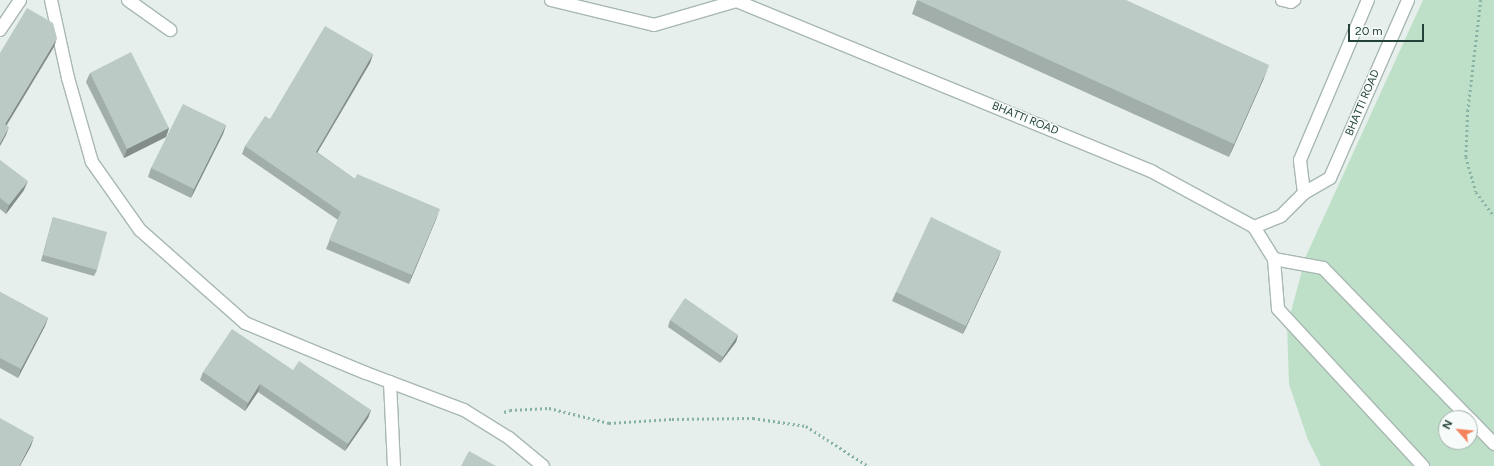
<!DOCTYPE html>
<html>
<head>
<meta charset="utf-8">
<style>
  body { margin:0 }
  #map { position:relative; width:1494px; height:466px; overflow:hidden; background:#e6efeb; font-family:Figtree,sans-serif }
  div>[style] { position:absolute }
  [style*='--x'] { left:calc(var(--x)*1px); top:calc(var(--y)*1px); width:calc(var(--w)*1px); rotate:calc(var(--a)*1deg) }
  .green>* { inset:0; background:#bfe0c8 }
  .path>* { height:2.5px; margin-top:-1.25px; transform-origin:0; background:repeating-linear-gradient(90deg,#86b3a5 0 2px,transparent 0 5px) }
  .roads { filter:drop-shadow(1px 0 #a8b8b2) drop-shadow(-1px 0 #a8b8b2) drop-shadow(0 1px #a8b8b2) drop-shadow(0 -1px #a8b8b2) }
  .minor>* { height:12px; margin:-6px; padding:0 6px; transform-origin:6px; border-radius:6px; background:#fff }
  .wall>* { inset:0; background:#a1aea9 }
  .shaded-wall>* { inset:0; background:#838d89 }
  .building>* { inset:0; background:#bbcac4 }
  span { translate:-50% -50%; white-space:nowrap; text-align:center; line-height:1.15; -webkit-text-stroke:3px #f7fbf9; paint-order:stroke }
  .street-label { font-size:11px; color:#24423a }
  .north { position:absolute; left:1438px; top:410px; width:40px; height:40px; box-sizing:border-box; background:#f7fbf9; border:1px solid #a3b1ad; border-radius:50%; rotate:297deg; font-size:11px; font-weight:700; line-height:16px; text-align:center; color:#24423a }
  .north::after { content:''; display:block; margin:auto; width:14px; height:18px; background:#f4845f; clip-path:polygon(50% 0,100% 100%,50% 72%,0 100%) }
  .scale { position:absolute; left:1348px; top:24px; width:76px; height:18px; box-sizing:border-box; border:2px solid #24423a; border-top:0; padding-left:5px; font-size:12px; line-height:14px; white-space:nowrap; color:#24423a; -webkit-text-stroke:3px #f7fbf9; paint-order:stroke }
</style>
</head>
<body>
<div id="map">
  <div class="green">
    <div style="clip-path:polygon(evenodd,1423px 0,1494px 0,1494px 466px,1321px 466px,1308px 440px,1289px 384px,1287px 326px,1306px 256px,1423px 0,1446px 418px,1470px 418px,1470px 442px,1446px 442px,1446px 418px)"></div>
  </div>
  <div class="path">
    <div style="--x:1481;--y:0;--w:111;--a:96.7"></div>
    <div style="--x:1468;--y:110;--w:47;--a:92.4"></div>
    <div style="--x:1466;--y:157;--w:36;--a:74"></div>
    <div style="--x:1476;--y:192;--w:30;--a:53"></div>
    <div style="--x:504;--y:412;--w:6;--a:-18"></div>
    <div style="--x:510;--y:410;--w:39;--a:-3"></div>
    <div style="--x:549;--y:408;--w:62;--a:14"></div>
    <div style="--x:609;--y:423;--w:63;--a:-3.6"></div>
    <div style="--x:672;--y:419;--w:81;--a:-0.7"></div>
    <div style="--x:753;--y:418;--w:54;--a:8.6"></div>
    <div style="--x:806;--y:426;--w:74;--a:32.8"></div>
  </div>
  <div class="roads">
    <div class="minor">
      <div style="--x:51;--y:0;--w:80;--a:77.7"></div>
      <div style="--x:68;--y:78;--w:87;--a:74.1"></div>
      <div style="--x:92;--y:162;--w:83;--a:54.8"></div>
      <div style="--x:140;--y:230;--w:140;--a:41.5"></div>
      <div style="--x:245;--y:323;--w:131;--a:22.5"></div>
      <div style="--x:366;--y:373;--w:105;--a:20.7"></div>
      <div style="--x:464;--y:410;--w:53;--a:31.9"></div>
      <div style="--x:509;--y:438;--w:44;--a:39.5"></div>
      <div style="--x:128;--y:0;--w:52;--a:35.5"></div>
      <div style="--x:551;--y:0;--w:106;--a:13.6"></div>
      <div style="--x:654;--y:25;--w:85;--a:-16.3"></div>
      <div style="--x:734;--y:0;--w:451;--a:22.3"></div>
      <div style="--x:1151;--y:171;--w:117;--a:28.5"></div>
      <div style="--x:1254;--y:227;--w:29;--a:-22"></div>
      <div style="--x:1281;--y:216;--w:33;--a:-45"></div>
      <div style="--x:1304;--y:193;--w:30;--a:-30"></div>
      <div style="--x:1330;--y:178;--w:194;--a:-66.3"></div>
      <div style="--x:1282;--y:0;--w:9;--a:13"></div>
      <div style="--x:1291;--y:2;--w:4;--a:-34"></div>
      <div style="--x:0;--y:30;--w:36;--a:-56"></div>
      <div style="--x:1304;--y:193;--w:33;--a:-97"></div>
      <div style="--x:1300;--y:160;--w:174;--a:-67"></div>
      <div style="--x:1254;--y:227;--w:38;--a:58"></div>
      <div style="--x:1274;--y:259;--w:50;--a:85.4"></div>
      <div style="--x:1278;--y:309;--w:214;--a:47.3"></div>
      <div style="--x:1274;--y:259;--w:50;--a:10.4"></div>
      <div style="--x:1323;--y:268;--w:209;--a:45.8"></div>
      <div style="--x:390;--y:382;--w:84;--a:87.3"></div>
      <div style="--x:1470;--y:419;--w:35;--a:46"></div>
    </div>
  </div>
  <div class="wall">
    <div style="clip-path:polygon(917px 0,1264px 78px,1229px 157px,912px 14px)"></div>
    <div style="clip-path:polygon(373px 54px,370px 63px,317px 152px,355px 179px,437px 217px,409px 284px,326px 249px,338px 220px,242px 154px,245px 146px,270px 119px)"></div>
    <div style="clip-path:polygon(90px 73px,169px 128px,166px 137px,124px 158px,86px 82px)"></div>
    <div style="clip-path:polygon(226px 125px,223px 134px,191px 198px,148px 177px,151px 168px)"></div>
    <div style="clip-path:polygon(0 160px,24px 190px,6px 214px,0 209px)"></div>
    <div style="clip-path:polygon(53px 217px,97px 270px,94px 276px,41px 261px)"></div>
    <div style="clip-path:polygon(1001px 251px,998px 259px,963px 334px,892px 301px,896px 292px)"></div>
    <div style="clip-path:polygon(0 292px,48px 318px,45px 326px,18px 378px,0 368px)"></div>
    <div style="clip-path:polygon(670px 320px,738px 335px,736px 342px,720px 363px,668px 327px)"></div>
    <div style="clip-path:polygon(293px 370px,371px 410px,368px 418px,345px 451px,258px 392px,245px 411px,200px 380px,203px 372px)"></div>
  </div>
  <div class="shaded-wall">
    <div style="clip-path:polygon(57px 38px,54px 47px,2px 133px,5px 124px)"></div>
    <div style="clip-path:polygon(373px 54px,370px 63px,313px 160px,316px 152px)"></div>
    <div style="clip-path:polygon(1269px 65px,1264px 78px,1229px 157px,1234px 144px)"></div>
    <div style="clip-path:polygon(226px 125px,223px 134px,191px 198px,194px 189px)"></div>
    <div style="clip-path:polygon(9px 127px,6px 135px,0 146px,0 143px)"></div>
    <div style="clip-path:polygon(169px 128px,166px 137px,124px 158px,127px 149px)"></div>
    <div style="clip-path:polygon(28px 181px,24px 190px,6px 214px,9px 205px)"></div>
    <div style="clip-path:polygon(440px 209px,437px 217px,409px 284px,412px 275px)"></div>
    <div style="clip-path:polygon(1001px 251px,998px 259px,963px 334px,966px 326px)"></div>
    <div style="clip-path:polygon(48px 318px,45px 326px,18px 378px,21px 369px)"></div>
    <div style="clip-path:polygon(738px 335px,736px 342px,720px 363px,723px 357px)"></div>
    <div style="clip-path:polygon(260px 384px,258px 392px,245px 411px,248px 403px)"></div>
    <div style="clip-path:polygon(371px 410px,368px 418px,345px 451px,348px 444px)"></div>
    <div style="clip-path:polygon(34px 437px,31px 446px,20px 466px,19px 466px)"></div>
  </div>
  <div class="building">
    <div style="clip-path:polygon(917px 0,1126px 0,1269px 65px,1234px 144px)"></div>
    <div style="clip-path:polygon(27px 8px,53px 23px,57px 38px,5px 124px,9px 127px,0 143px,0 53px)"></div>
    <div style="clip-path:polygon(325px 26px,373px 54px,316px 152px,355px 179px,357px 174px,440px 209px,412px 275px,329px 240px,341px 212px,245px 146px,265px 116px,270px 119px)"></div>
    <div style="clip-path:polygon(131px 52px,169px 128px,127px 149px,90px 73px)"></div>
    <div style="clip-path:polygon(183px 104px,226px 125px,194px 189px,151px 168px)"></div>
    <div style="clip-path:polygon(0 160px,28px 181px,9px 205px,0 198px)"></div>
    <div style="clip-path:polygon(53px 217px,107px 232px,97px 270px,43px 255px)"></div>
    <div style="clip-path:polygon(931px 217px,1001px 251px,966px 326px,896px 292px)"></div>
    <div style="clip-path:polygon(0 292px,48px 318px,21px 369px,0 358px)"></div>
    <div style="clip-path:polygon(685px 298px,738px 335px,723px 357px,670px 320px)"></div>
    <div style="clip-path:polygon(232px 329px,293px 370px,299px 361px,371px 410px,348px 444px,260px 384px,248px 403px,203px 372px)"></div>
    <div style="clip-path:polygon(0 418px,34px 437px,19px 466px,0 466px)"></div>
    <div style="clip-path:polygon(469px 451px,496px 466px,461px 466px)"></div>
  </div>
  <div class="street-label">
    <span style="left:1363px;top:103px;rotate:-67deg">BHATTI ROAD</span>
    <span style="left:1025px;top:119px;rotate:22deg">BHATTI ROAD</span>
  </div>
  <div class="north">N</div>
  <div class="scale">20 m</div>
</div>
</body>
</html>
